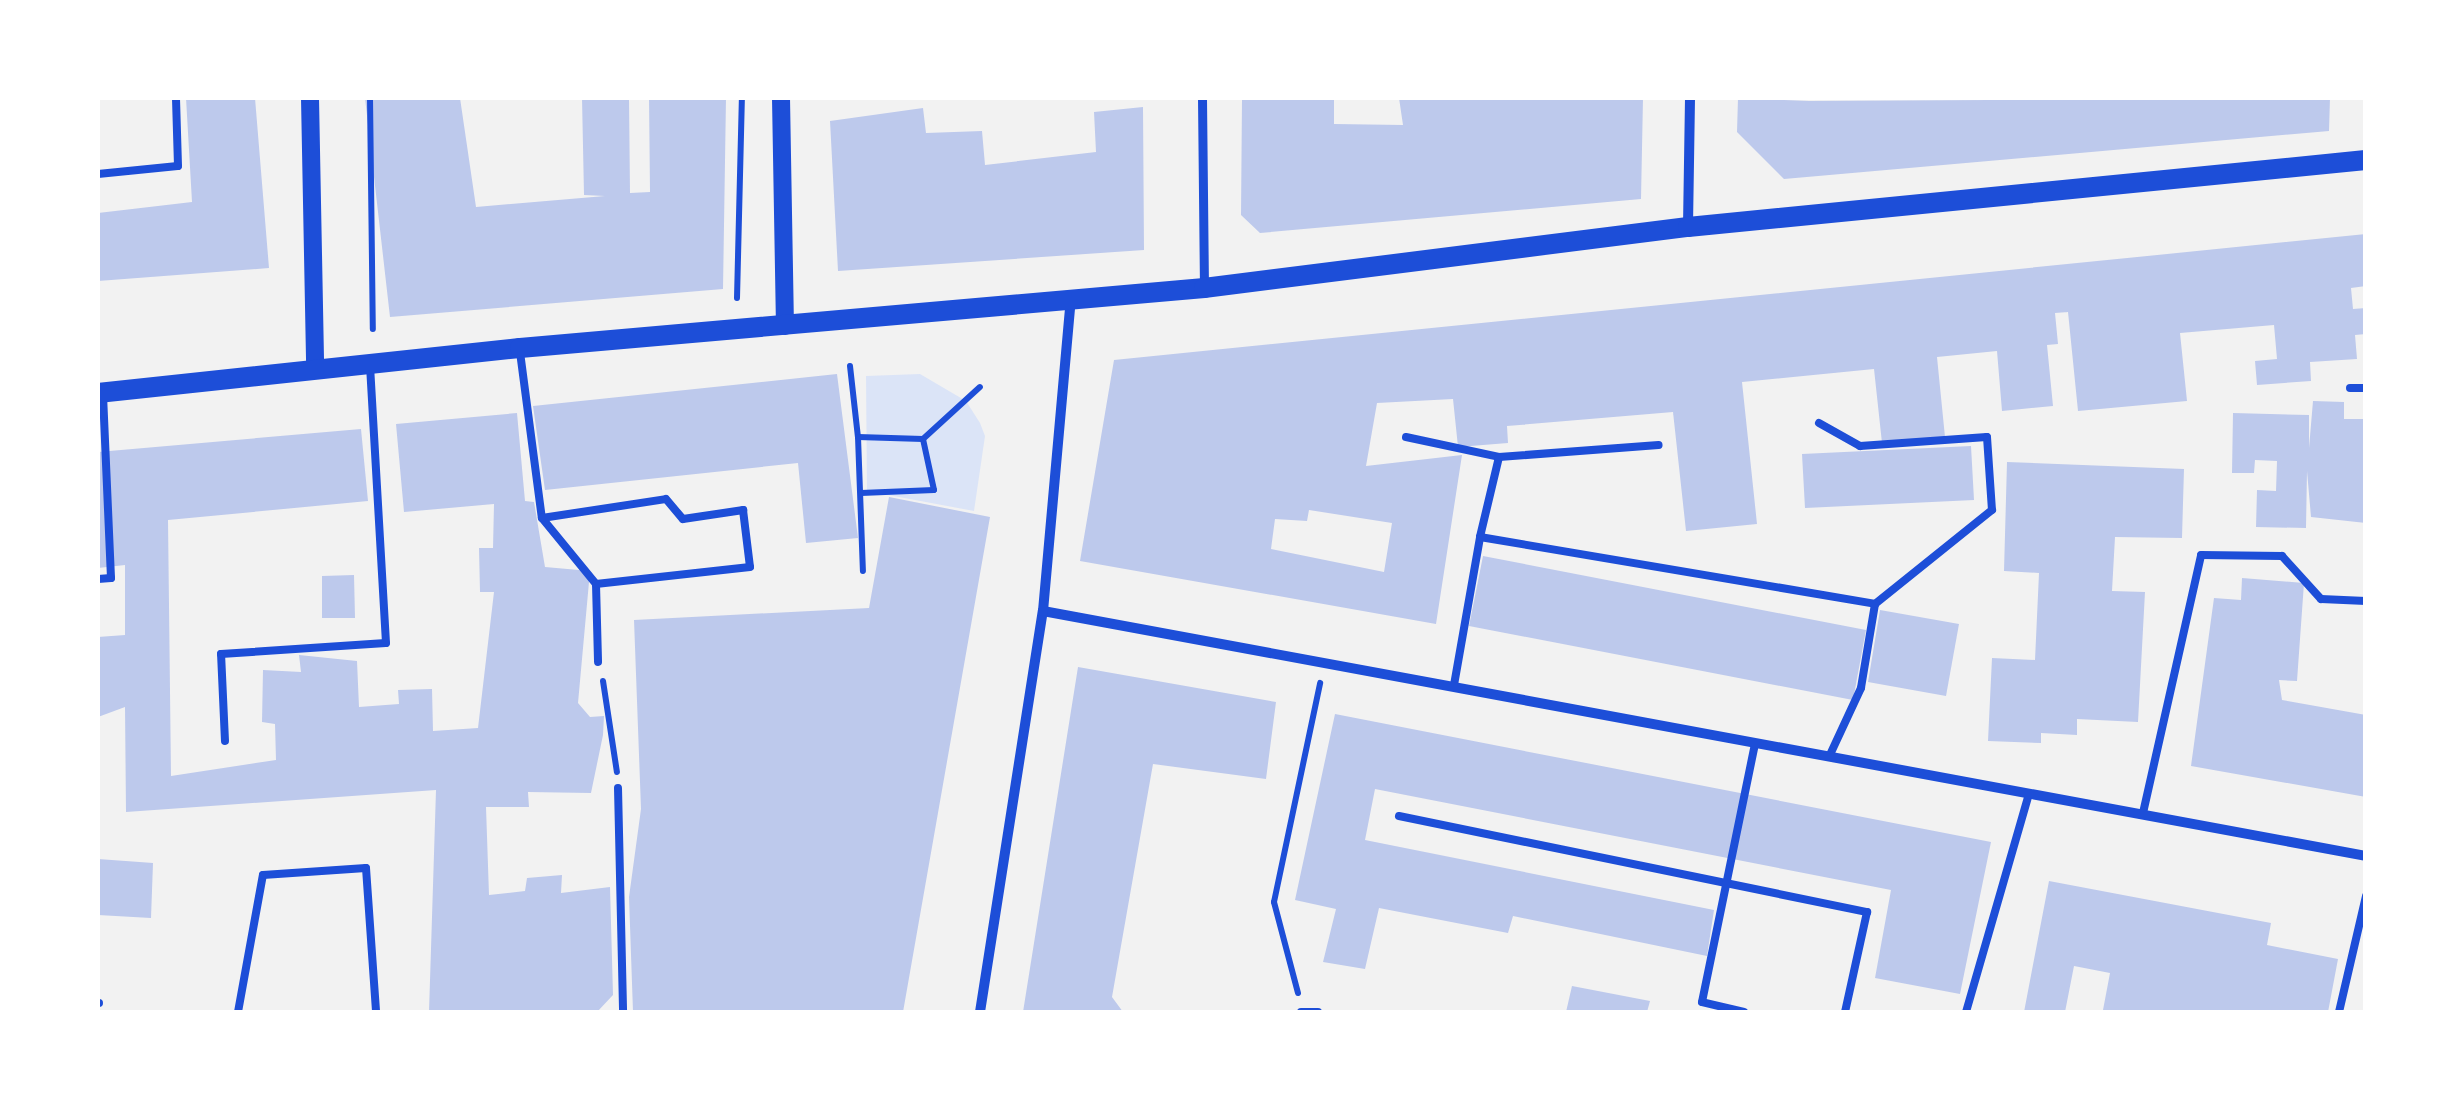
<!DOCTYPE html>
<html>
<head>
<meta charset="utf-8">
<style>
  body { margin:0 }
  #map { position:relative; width:2463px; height:1110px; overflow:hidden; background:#f2f2f2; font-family:"Open Sans",sans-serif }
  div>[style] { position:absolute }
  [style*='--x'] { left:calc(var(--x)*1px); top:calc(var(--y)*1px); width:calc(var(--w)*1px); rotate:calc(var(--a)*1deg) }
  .green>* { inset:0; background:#dbe4f7 }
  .building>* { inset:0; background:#bdc9ec }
  .path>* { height:6px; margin:-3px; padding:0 3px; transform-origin:3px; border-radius:3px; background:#1d4ed8 }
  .service>* { height:8px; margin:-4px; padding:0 4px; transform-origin:4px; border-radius:4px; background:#1d4ed8 }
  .pedestrian>* { height:9px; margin:-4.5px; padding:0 4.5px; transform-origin:4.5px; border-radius:4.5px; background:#1d4ed8 }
  .minor>* { height:10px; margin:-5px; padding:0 5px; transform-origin:5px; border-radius:5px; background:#1d4ed8 }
  .tertiary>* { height:18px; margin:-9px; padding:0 9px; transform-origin:9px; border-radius:9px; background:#1d4ed8 }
  .secondary>* { height:20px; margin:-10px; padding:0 10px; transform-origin:10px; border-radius:10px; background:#1d4ed8 }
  span { translate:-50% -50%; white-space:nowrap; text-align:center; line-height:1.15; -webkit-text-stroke:10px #fff; paint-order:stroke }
  .frame { position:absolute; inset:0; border:100px solid #fff; pointer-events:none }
</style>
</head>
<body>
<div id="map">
  <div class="green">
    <div style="clip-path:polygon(920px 374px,966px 401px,980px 423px,985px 436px,974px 511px,867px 491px,866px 376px)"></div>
  </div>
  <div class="building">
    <div style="clip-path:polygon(186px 98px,255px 98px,269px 268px,98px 281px,98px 213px,192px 202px)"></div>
    <div style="clip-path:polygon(365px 98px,460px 98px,476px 207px,605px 196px,584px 195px,582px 98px,629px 98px,630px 193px,650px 192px,649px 98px,726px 98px,723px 289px,390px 317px)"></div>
    <div style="clip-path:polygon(1242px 98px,1334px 98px,1334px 124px,1403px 125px,1399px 98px,1643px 98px,1641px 199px,1260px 233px,1241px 215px)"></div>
    <div style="clip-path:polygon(1738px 98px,1809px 101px,2330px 98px,2329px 131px,1784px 179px,1737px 132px)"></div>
    <div style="clip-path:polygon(1143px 107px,1144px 250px,838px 271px,830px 121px,923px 108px,926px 133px,982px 131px,985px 165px,1096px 152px,1094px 112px)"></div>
    <div style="clip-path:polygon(evenodd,2366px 234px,2366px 286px,2351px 288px,2353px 309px,2366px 308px,2366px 334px,2355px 335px,2357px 359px,2310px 362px,2311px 381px,2257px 385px,2255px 361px,2277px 359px,2274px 325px,2180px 333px,2187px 401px,2078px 411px,2068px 312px,2055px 313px,2058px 344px,2047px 345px,2053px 406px,2002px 411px,1997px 351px,1937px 357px,1945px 437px,1882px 443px,1874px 369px,1742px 382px,1757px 524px,1686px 531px,1673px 412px,1507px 426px,1508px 443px,1458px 447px,1453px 399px,1377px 403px,1366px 466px,1462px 455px,1436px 624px,1080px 561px,1114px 360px,2366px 234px,1309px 510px,1392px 523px,1384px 572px,1271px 549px,1275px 519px,1307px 521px,1309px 510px)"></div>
    <div style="clip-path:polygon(837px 374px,858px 538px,806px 543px,798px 463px,545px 490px,533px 406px)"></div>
    <div style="clip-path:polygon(2313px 401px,2344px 402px,2344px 419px,2366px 419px,2366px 523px,2311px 517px,2307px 471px,2306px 528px,2256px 527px,2257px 490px,2276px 491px,2277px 461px,2255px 460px,2254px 473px,2232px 473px,2233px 413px,2309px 415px,2309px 448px)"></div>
    <div style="clip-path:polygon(517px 413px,525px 501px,534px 502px,545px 567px,590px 571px,578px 703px,590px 717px,604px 716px,603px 735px,591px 793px,528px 792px,529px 807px,486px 807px,489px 895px,525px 891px,527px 878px,562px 875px,561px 893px,610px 887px,613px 995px,597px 1012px,429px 1012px,436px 790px,126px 812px,125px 707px,98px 717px,98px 637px,125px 635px,125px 565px,98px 568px,98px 452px,361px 429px,368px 501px,168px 520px,171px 776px,276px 760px,275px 724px,262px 722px,263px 670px,301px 672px,299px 655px,357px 661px,359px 707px,399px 704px,398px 690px,432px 689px,433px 731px,478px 728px,494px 592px,480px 592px,479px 548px,493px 548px,494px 504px,404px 512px,396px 424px)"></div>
    <div style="clip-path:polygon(1971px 446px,1974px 500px,1805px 508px,1802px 454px)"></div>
    <div style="clip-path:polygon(2007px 462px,2184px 469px,2182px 538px,2115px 537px,2112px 591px,2145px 592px,2138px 722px,2077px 719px,2077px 735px,2041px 733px,2041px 743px,1988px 741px,1992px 658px,2035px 660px,2039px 573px,2004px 571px)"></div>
    <div style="clip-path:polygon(889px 497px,990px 517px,903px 1012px,633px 1012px,629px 897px,641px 809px,634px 620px,869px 608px)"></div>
    <div style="clip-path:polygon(1483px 556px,1866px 630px,1853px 700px,1469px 626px)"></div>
    <div style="clip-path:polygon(354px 575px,355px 618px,322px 618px,322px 576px)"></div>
    <div style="clip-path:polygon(2242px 578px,2304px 583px,2297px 681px,2279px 680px,2282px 700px,2366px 715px,2366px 797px,2191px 766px,2214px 598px,2241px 600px)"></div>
    <div style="clip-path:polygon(1880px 610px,1959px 624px,1946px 696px,1868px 682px)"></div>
    <div style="clip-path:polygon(1078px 667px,1276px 702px,1266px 779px,1153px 764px,1112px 997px,1123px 1012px,1023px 1012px)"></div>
    <div style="clip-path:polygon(1335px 714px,1991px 842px,1960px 994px,1875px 978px,1891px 890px,1375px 789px,1365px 840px,1714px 910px,1707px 956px,1513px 916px,1508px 933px,1379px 908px,1365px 969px,1323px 962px,1336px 909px,1295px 900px)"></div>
    <div style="clip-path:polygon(98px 859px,153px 863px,151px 918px,98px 915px)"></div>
    <div style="clip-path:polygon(2049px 881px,2271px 923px,2267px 945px,2338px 959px,2328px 1012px,2103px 1010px,2110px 973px,2074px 966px,2065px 1012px,2024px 1012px)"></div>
    <div style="clip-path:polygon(1572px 986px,1650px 1001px,1647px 1012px,1566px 1012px)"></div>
  </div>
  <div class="path">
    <div style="--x:370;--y:98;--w:231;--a:89.3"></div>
    <div style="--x:737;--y:298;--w:200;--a:-88.6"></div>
    <div style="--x:850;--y:366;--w:71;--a:83.6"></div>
    <div style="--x:858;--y:437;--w:65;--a:1.8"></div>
    <div style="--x:923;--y:439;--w:77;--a:-42.4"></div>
    <div style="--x:858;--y:437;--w:134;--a:87.9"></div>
    <div style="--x:861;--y:493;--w:73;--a:-2.4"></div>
    <div style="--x:934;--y:490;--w:52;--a:-102.2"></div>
    <div style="--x:603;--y:681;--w:92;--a:81.3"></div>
    <div style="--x:1298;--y:993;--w:94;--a:-104.8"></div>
    <div style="--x:1274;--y:902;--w:224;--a:-78.1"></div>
  </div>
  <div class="service">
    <div style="--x:98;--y:174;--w:80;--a:-5.7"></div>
    <div style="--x:178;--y:166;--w:68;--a:-91.7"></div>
    <div style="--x:520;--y:352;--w:167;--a:82.5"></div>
    <div style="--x:542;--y:518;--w:85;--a:50.7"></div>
    <div style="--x:596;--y:584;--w:78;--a:88.5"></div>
    <div style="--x:2350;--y:388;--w:16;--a:0"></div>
    <div style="--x:1819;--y:423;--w:47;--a:29.3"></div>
    <div style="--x:1860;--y:446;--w:127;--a:-4.1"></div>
    <div style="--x:1987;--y:437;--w:73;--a:86.1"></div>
    <div style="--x:1992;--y:510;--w:150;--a:141.2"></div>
    <div style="--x:1875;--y:604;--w:85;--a:99.5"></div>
    <div style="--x:1861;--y:688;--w:76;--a:114.9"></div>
    <div style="--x:1406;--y:437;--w:95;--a:12.1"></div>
    <div style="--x:1499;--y:457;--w:82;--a:103.4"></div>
    <div style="--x:1499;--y:457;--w:160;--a:-4.3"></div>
    <div style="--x:542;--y:518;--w:125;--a:-8.7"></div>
    <div style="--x:666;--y:499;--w:26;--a:50"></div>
    <div style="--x:683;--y:519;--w:61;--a:-8.5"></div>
    <div style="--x:743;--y:510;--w:57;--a:83"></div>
    <div style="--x:750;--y:567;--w:155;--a:173.7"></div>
    <div style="--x:98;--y:579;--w:13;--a:-4"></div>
    <div style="--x:111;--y:578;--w:186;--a:-92.5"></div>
    <div style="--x:1454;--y:685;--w:150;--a:-80"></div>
    <div style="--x:1480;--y:537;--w:401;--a:9.6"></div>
    <div style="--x:225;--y:741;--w:87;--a:-92.6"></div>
    <div style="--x:221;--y:654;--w:165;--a:-3.8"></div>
    <div style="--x:386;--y:643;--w:279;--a:-93.3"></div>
    <div style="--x:618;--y:788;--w:224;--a:88.7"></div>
    <div style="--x:2143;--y:813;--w:264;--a:-77.3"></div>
    <div style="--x:2201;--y:555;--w:81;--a:0.7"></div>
    <div style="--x:2282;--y:556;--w:58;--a:47.8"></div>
    <div style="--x:2321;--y:599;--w:45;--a:2.5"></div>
    <div style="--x:1399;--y:816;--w:478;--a:11.6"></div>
    <div style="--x:1867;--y:912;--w:102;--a:102.4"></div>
    <div style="--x:98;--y:1003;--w:1;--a:0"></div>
    <div style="--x:238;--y:1012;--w:139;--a:-79.7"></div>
    <div style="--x:263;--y:875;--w:103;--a:-3.9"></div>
    <div style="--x:366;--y:868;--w:144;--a:86"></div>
    <div style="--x:1301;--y:1012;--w:17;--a:0"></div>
    <div style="--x:1744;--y:1012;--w:43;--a:-166.6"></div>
    <div style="--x:1702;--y:1002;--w:264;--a:-78.4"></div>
    <div style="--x:1966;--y:1012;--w:227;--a:-73.9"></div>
    <div style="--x:2339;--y:1012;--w:119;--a:-76.9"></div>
  </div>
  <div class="pedestrian">
    <div style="--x:1202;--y:98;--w:190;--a:89.4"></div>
  </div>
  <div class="minor">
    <div style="--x:1688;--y:226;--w:128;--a:-89.1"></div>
    <div style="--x:1043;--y:611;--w:1345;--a:10.49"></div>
    <div style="--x:980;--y:1012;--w:406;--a:-81.1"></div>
    <div style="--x:1043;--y:611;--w:314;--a:-84.9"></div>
  </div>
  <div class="tertiary">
    <div style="--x:310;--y:98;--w:270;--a:88.9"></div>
    <div style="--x:781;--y:98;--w:228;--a:89"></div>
  </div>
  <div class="secondary">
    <div style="--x:98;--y:393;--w:424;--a:-6.1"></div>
    <div style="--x:520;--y:348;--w:687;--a:-5.01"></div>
    <div style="--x:1204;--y:288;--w:488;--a:-7.2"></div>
    <div style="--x:1688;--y:227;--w:681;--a:-5.64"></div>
  </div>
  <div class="frame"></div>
</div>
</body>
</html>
